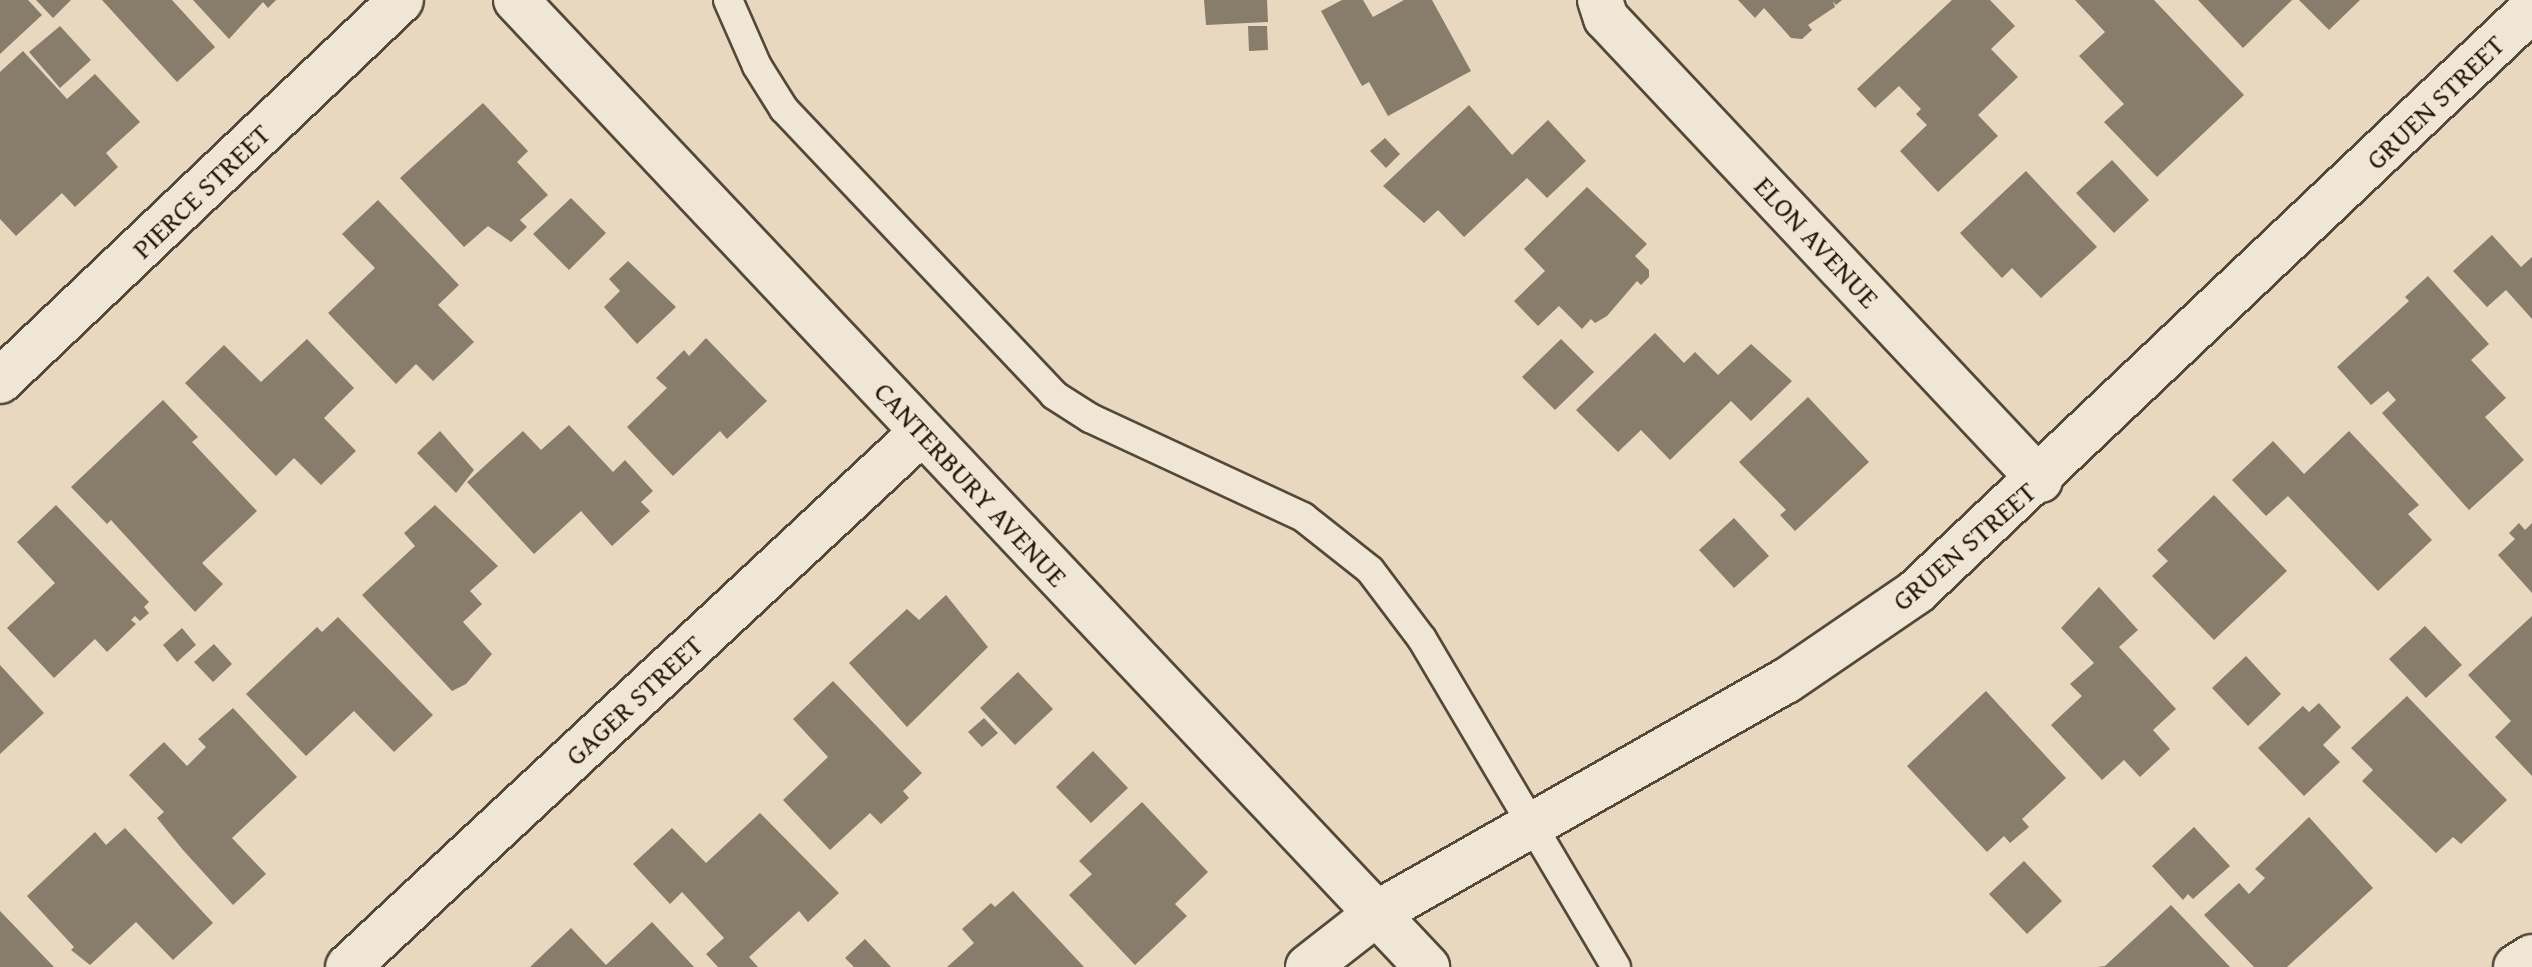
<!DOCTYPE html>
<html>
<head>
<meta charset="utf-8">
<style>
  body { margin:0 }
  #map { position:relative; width:2532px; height:967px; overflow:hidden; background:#e8d8bf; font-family:"Gentium Book Plus",serif }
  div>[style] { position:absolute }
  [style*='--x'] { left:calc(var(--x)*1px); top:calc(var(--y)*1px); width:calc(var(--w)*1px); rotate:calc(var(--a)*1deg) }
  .building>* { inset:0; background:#887c6a }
  .roads { filter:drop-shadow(2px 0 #53483a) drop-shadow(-2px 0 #53483a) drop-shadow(0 2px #53483a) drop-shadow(0 -2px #53483a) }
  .service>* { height:28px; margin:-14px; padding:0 14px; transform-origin:14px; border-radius:14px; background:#f0e6d5 }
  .minor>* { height:44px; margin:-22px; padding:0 22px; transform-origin:22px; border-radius:22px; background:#f0e6d5 }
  span { translate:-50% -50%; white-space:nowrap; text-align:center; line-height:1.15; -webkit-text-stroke:7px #f0e6d5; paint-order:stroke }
  .street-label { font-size:28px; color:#21180d }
</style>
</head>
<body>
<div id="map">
  <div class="building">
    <div style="clip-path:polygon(0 0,28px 0,42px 15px,0 54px)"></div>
    <div style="clip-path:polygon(36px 0,71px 0,53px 18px)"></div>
    <div style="clip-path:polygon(102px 0,172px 0,215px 47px,177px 82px)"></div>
    <div style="clip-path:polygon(193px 0,276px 0,268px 8px,263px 2px,229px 39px)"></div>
    <div style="clip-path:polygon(1204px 0,1267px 0,1268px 22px,1206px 25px)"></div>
    <div style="clip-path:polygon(1342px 0,1363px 0,1373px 17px,1404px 0,1432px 0,1471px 71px,1388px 116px,1369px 82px,1362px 86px,1321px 11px)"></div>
    <div style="clip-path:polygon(1738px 0,1842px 0,1836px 5px,1833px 1px,1835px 7px,1808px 25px,1812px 30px,1802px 39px,1791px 38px,1764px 8px,1755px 18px)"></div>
    <div style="clip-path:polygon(1952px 0,1990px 0,2015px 26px,1991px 49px,2018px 77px,1978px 115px,1998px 136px,1938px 192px,1900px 151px,1927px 125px,1916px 114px,1921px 109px,1899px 86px,1875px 108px,1857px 89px)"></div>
    <div style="clip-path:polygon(2075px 0,2154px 0,2244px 95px,2157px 177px,2104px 122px,2124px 104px,2079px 56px,2105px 32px)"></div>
    <div style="clip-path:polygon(2198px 0,2292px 0,2243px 48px)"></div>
    <div style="clip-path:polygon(2299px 0,2360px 0,2329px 30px)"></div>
    <div style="clip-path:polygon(60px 26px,91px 60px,60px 88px,29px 52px)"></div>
    <div style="clip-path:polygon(1248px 26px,1267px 26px,1268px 50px,1249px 51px)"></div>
    <div style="clip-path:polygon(23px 51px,67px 99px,95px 74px,140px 122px,106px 153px,118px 167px,75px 207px,62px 193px,16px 236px,0 219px,0 72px)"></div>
    <div style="clip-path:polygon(483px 103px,528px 151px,517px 162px,548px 195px,520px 220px,527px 227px,511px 242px,488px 226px,464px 247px,400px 178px)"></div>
    <div style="clip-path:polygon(1469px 105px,1512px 155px,1548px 120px,1586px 161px,1547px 198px,1527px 178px,1464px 237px,1438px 210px,1424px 223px,1383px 186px)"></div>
    <div style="clip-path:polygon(1385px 138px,1400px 154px,1386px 168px,1370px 151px)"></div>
    <div style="clip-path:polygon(2112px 160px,2149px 200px,2114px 233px,2076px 193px)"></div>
    <div style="clip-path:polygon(2026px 171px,2097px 247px,2041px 298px,2012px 268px,2002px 278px,1960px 233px)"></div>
    <div style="clip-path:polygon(1587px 187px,1647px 244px,1635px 256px,1649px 270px,1649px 277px,1641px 285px,1637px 281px,1607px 316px,1595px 323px,1591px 319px,1582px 329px,1559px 306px,1538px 326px,1514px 301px,1545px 271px,1524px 249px)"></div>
    <div style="clip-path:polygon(571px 198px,606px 233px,569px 270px,533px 234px)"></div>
    <div style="clip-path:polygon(378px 200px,459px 285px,438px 305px,474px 342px,433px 381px,416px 364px,396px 384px,328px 313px,375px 268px,342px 234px)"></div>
    <div style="clip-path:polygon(2492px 235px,2521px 267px,2532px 257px,2532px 319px,2506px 290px,2487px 307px,2453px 271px)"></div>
    <div style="clip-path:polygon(628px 261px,676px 307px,637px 344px,604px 307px,620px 291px,609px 279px)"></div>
    <div style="clip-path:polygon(2428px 276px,2489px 344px,2471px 360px,2506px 398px,2485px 417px,2524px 460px,2469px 510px,2382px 413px,2396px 400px,2388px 391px,2371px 405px,2337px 367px,2409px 301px,2405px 297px)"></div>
    <div style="clip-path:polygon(1655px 333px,1684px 363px,1695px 352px,1718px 375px,1751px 344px,1792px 381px,1751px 421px,1731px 401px,1670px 460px,1641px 430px,1618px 452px,1576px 410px)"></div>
    <div style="clip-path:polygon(706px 338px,767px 401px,727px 439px,720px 431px,673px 476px,627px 427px,667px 388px,656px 378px,684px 350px,689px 356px)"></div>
    <div style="clip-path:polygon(307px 339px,354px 388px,324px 418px,356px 451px,321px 485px,294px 458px,276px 476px,185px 383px,224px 345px,261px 382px)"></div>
    <div style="clip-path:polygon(1561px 339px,1594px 372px,1555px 410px,1522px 377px)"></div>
    <div style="clip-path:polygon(1808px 397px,1869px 462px,1795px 531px,1780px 515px,1786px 510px,1739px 462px)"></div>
    <div style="clip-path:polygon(163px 400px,198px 437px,192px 442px,257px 511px,202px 563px,223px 584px,195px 612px,111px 520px,107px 524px,71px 487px)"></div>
    <div style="clip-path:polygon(569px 425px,613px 472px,625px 460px,653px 491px,641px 502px,650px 511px,612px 546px,581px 511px,534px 554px,467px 482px,523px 431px,541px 450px)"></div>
    <div style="clip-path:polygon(440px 431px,474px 470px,456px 493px,417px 453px)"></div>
    <div style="clip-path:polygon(2349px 431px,2419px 505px,2408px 514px,2432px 540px,2378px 591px,2288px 496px,2266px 516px,2232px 480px,2273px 441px,2304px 474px)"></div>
    <div style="clip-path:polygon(2214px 495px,2287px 571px,2214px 640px,2152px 576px,2168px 561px,2157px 550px)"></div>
    <div style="clip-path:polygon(56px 505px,149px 602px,144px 607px,149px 613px,140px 621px,135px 616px,131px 620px,136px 624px,107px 652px,95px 639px,54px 678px,7px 628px,55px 583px,17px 542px)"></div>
    <div style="clip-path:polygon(435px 505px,498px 566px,470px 591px,482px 604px,463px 622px,492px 654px,466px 684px,452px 691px,362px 595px,415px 546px,404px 533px)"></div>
    <div style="clip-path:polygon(1734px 518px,1769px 556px,1734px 588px,1699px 550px)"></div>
    <div style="clip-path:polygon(2519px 523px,2525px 530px,2532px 523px,2532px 593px,2498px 555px,2515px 539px,2509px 533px)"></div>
    <div style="clip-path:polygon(2099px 587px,2138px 630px,2119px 647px,2176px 709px,2153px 730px,2170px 749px,2140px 777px,2124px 760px,2102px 780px,2051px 725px,2082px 696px,2070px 684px,2094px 663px,2061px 628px)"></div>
    <div style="clip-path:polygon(946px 595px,988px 647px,907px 727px,849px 663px,907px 609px,919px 620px)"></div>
    <div style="clip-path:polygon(2532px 616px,2532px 776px,2495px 737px,2511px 721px,2468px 675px)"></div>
    <div style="clip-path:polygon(338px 617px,433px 715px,394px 752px,354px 711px,306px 756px,246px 694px,317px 627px,322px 632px)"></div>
    <div style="clip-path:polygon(2425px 626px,2462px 665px,2426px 698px,2389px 659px)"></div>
    <div style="clip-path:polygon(182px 628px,196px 645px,177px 662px,163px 645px)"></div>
    <div style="clip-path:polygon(214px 644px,232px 664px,213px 682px,194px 662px)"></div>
    <div style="clip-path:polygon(2246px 656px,2281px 694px,2248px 726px,2212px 688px)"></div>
    <div style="clip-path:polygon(0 665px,44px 713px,0 754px)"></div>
    <div style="clip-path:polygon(1018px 672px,1053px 709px,1015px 745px,980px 708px)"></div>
    <div style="clip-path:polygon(833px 681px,922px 773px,903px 791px,909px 798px,881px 824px,870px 813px,830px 850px,783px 800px,828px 757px,793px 719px)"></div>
    <div style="clip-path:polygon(1986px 691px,2066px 778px,2022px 819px,2029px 827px,2010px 843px,2004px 836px,1987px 852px,1907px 766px)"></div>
    <div style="clip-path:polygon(2407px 696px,2507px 800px,2461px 844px,2453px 837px,2436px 853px,2362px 781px,2373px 770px,2351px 748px)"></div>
    <div style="clip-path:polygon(2319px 703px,2341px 727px,2323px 745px,2340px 762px,2304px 796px,2258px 748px,2303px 706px,2309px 712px)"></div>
    <div style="clip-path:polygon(233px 708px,297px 777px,232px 838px,266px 874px,233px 905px,183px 850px,157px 818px,164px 812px,129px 775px,164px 742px,187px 766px,206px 747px,198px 739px)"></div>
    <div style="clip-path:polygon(984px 718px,998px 733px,982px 747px,968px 732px)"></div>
    <div style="clip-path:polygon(1093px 751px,1128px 788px,1091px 823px,1056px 787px)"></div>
    <div style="clip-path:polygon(1142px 802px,1208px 872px,1175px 904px,1187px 916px,1135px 965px,1069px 895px,1092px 874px,1079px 861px)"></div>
    <div style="clip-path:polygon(760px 813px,839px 893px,808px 922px,799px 911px,749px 957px,758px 967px,718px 967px,706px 954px,724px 938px,682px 892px,670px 904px,633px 864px,672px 828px,706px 863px)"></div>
    <div style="clip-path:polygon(2309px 817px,2373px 888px,2287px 967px,2254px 967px,2204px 915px,2239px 883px,2249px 894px,2265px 878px,2255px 869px)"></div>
    <div style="clip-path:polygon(2194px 827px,2230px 866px,2193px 899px,2188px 894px,2183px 900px,2152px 866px)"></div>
    <div style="clip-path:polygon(125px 828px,213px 923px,173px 960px,136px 922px,90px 965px,71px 950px,74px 947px,27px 896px,95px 832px,106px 845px)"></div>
    <div style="clip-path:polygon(2024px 861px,2062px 901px,2027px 934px,1989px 894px)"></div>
    <div style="clip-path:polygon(1013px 891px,1084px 967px,947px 967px,974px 943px,962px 929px,991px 903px,995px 907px)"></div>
    <div style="clip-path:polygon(2171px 905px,2230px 967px,2097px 967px,2105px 966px)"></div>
    <div style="clip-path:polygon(0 911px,54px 967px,0 967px)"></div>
    <div style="clip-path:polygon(652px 922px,694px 967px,530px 967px,571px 928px,606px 965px)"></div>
    <div style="clip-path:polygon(865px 939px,891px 967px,854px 967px,845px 958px)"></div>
  </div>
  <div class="roads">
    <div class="service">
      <div style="--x:728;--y:0;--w:72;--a:66.3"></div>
      <div style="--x:757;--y:66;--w:51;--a:57.9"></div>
      <div style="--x:784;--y:109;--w:393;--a:46.6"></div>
      <div style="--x:1054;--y:395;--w:43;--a:32.6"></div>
      <div style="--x:1090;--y:418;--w:235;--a:24.9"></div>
      <div style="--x:1303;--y:517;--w:85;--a:38.3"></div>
      <div style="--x:1370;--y:570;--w:86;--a:53"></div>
      <div style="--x:1422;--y:639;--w:381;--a:59.4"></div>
    </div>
    <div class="minor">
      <div style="--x:516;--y:0;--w:1329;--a:46.71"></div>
      <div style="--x:1600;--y:0;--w:19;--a:72"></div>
      <div style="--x:1606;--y:18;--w:634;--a:46.79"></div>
      <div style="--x:0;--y:381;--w:553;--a:-43.53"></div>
      <div style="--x:348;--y:967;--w:783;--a:-42.98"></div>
      <div style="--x:1308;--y:967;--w:88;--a:-38"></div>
      <div style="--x:1377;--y:913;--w:470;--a:-29.6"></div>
      <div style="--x:1786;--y:681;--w:158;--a:-34.4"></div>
      <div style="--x:1916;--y:592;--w:848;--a:-43.42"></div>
      <div style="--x:2516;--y:967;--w:19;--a:-32"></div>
    </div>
  </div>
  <div class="street-label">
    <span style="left:2435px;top:102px;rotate:-44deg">GRUEN STREET</span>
    <span style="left:201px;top:191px;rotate:-44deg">PIERCE STREET</span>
    <span style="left:1817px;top:242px;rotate:47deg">ELON AVENUE</span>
    <span style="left:971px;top:484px;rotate:47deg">CANTERBURY AVENUE</span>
    <span style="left:1964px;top:546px;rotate:-41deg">GRUEN STREET</span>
    <span style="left:634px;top:700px;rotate:-43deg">GAGER STREET</span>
  </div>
</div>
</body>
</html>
